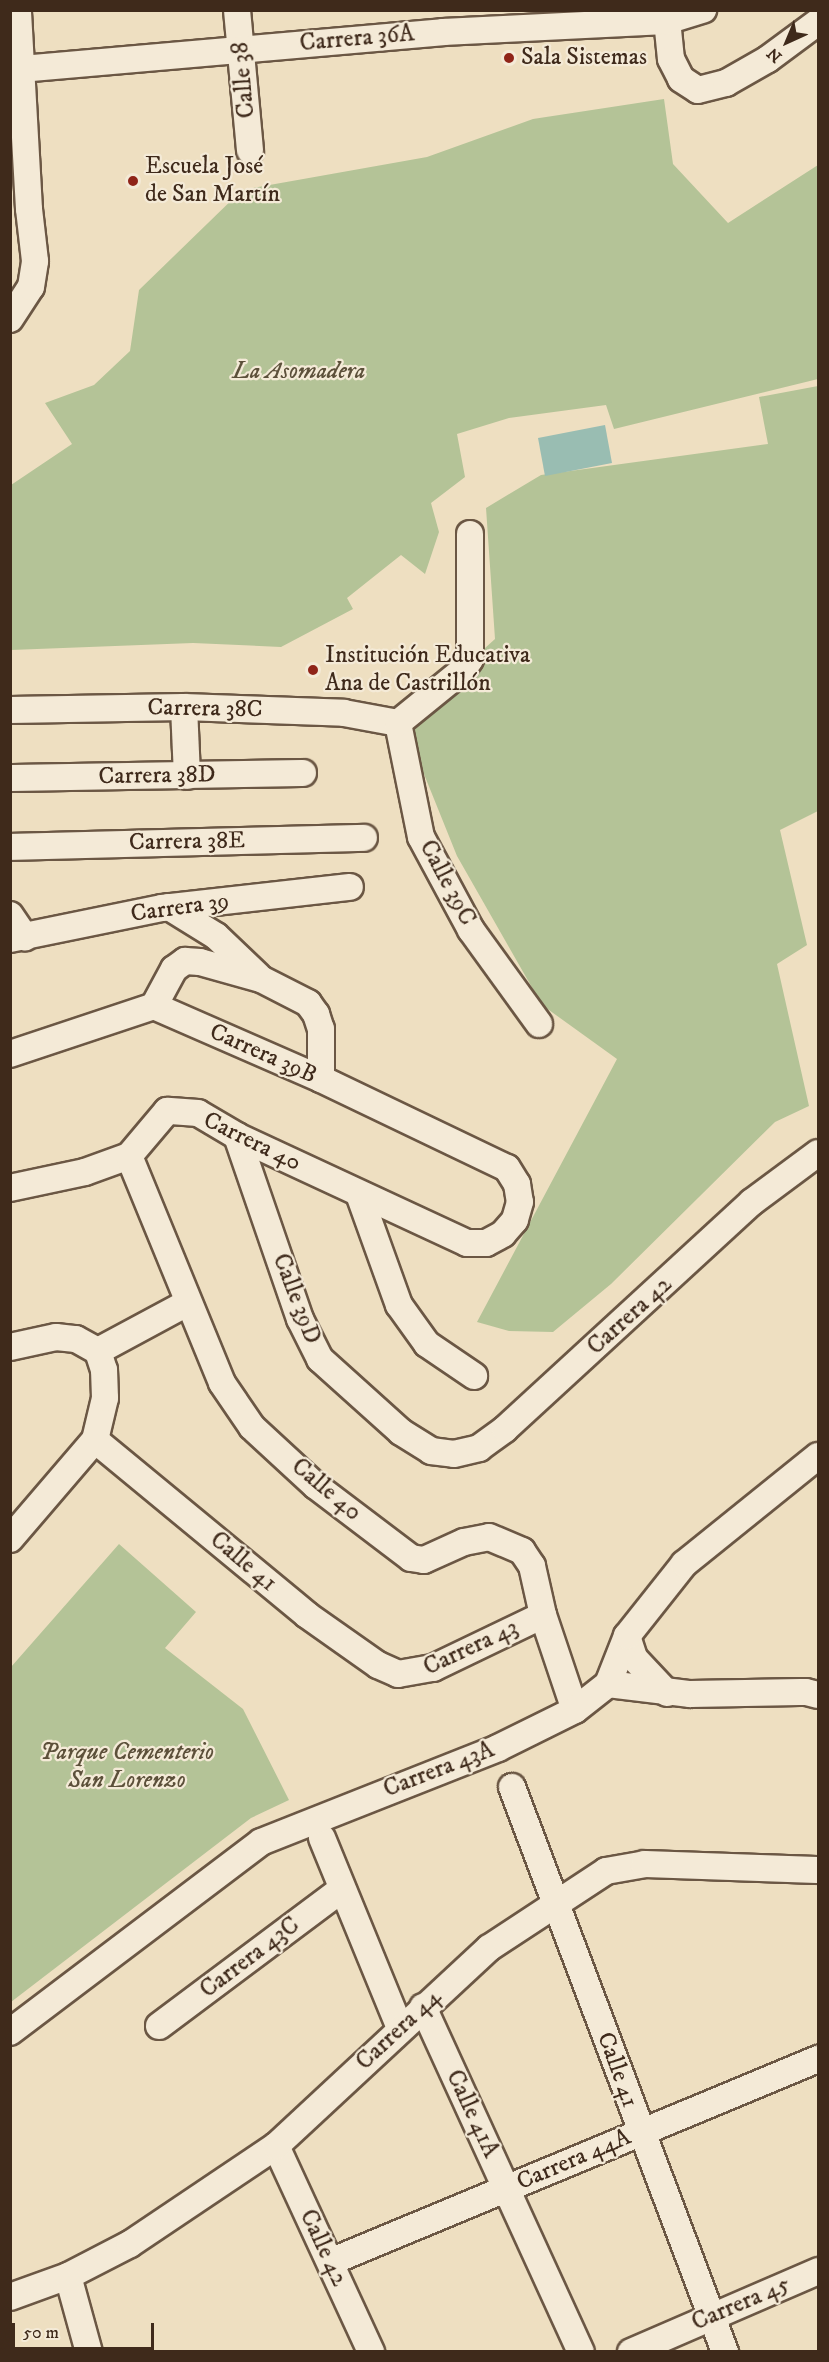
<!DOCTYPE html>
<html>
<head>
<meta charset="utf-8">
<style>
  body { margin:0 }
  #map { position:relative; width:829px; height:2362px; overflow:hidden; background:#eedfc1; font-family:"IM FELL DW Pica",serif }
  div>[style] { position:absolute }
  [style*='--x'] { left:calc(var(--x)*1px); top:calc(var(--y)*1px); width:calc(var(--w)*1px); rotate:calc(var(--a)*1deg) }
  .green>* { inset:0; background:#b4c397 }
  .water>* { inset:0; background:#99bdb2 }
  .roads { filter:drop-shadow(2px 0 #6b5744) drop-shadow(-2px 0 #6b5744) drop-shadow(0 2px #6b5744) drop-shadow(0 -2px #6b5744) }
  .minor>* { height:26px; margin:-13px; padding:0 13px; transform-origin:13px; border-radius:13px; background:#f4ead7 }
  .dots>* { width:16px; height:16px; translate:-50% -50%; box-sizing:border-box; border:3px solid #f4ead7; border-radius:50% }
  span { translate:-50% -50%; white-space:nowrap; text-align:center; line-height:1.15; -webkit-text-stroke:4.5px #f4ead7; paint-order:stroke }
  .street-label { font-size:24px; color:#3f2a1b }
  .poi-label { font-size:24px; color:#3f2a1b }
  .left { translate:0 -50%; text-align:left }
  .park-label { font-size:24px; color:#5c503a; font-style:italic }
  .frame { position:absolute; inset:0; border:12px solid #3f2a1b; pointer-events:none }
  .north { position:absolute; left:757px; top:12px; width:60px; height:60px; -webkit-text-stroke:4px #f4ead7; paint-order:stroke; rotate:224deg; font-size:16px; font-weight:700; line-height:24px; text-align:center; color:#3f2a1b }
  .north::after { content:''; display:block; margin:auto; width:21px; height:27px; background:#3f2a1b; clip-path:polygon(50% 0,100% 100%,50% 72%,0 100%) }
  .scale { position:absolute; left:12px; top:2323px; width:142px; height:27px; box-sizing:border-box; border:3px solid #3f2a1b; border-top:0; padding-left:8px; font-size:18px; line-height:21px; white-space:nowrap; color:#3f2a1b; -webkit-text-stroke:4px #f4ead7; paint-order:stroke }
</style>
</head>
<body>
<div id="map">
  <div class="green">
    <div style="clip-path:polygon(664px 99px,673px 164px,728px 223px,818px 165px,818px 379px,614px 429px,606px 405px,509px 418px,457px 434px,465px 477px,431px 503px,439px 532px,425px 574px,401px 555px,347px 598px,353px 609px,281px 647px,193px 643px,11px 650px,11px 485px,72px 444px,45px 403px,94px 385px,130px 351px,139px 290px,242px 190px,427px 157px,533px 119px)"></div>
    <div style="clip-path:polygon(818px 386px,818px 811px,780px 830px,807px 945px,777px 964px,809px 1106px,775px 1122px,611px 1284px,553px 1332px,509px 1331px,477px 1322px,617px 1059px,542px 1005px,457px 856px,403px 722px,495px 639px,486px 508px,541px 475px,768px 444px,759px 397px)"></div>
    <div style="clip-path:polygon(119px 1544px,196px 1612px,165px 1648px,243px 1709px,289px 1800px,251px 1818px,11px 2002px,11px 1667px)"></div>
  </div>
  <div class="water">
    <div style="clip-path:polygon(605px 425px,612px 463px,545px 476px,538px 438px)"></div>
  </div>
  <div class="roads">
    <div class="minor">
      <div style="--x:237;--y:10;--w:141;--a:84.7"></div>
      <div style="--x:666;--y:10;--w:49;--a:84.2"></div>
      <div style="--x:671;--y:59;--w:22;--a:63"></div>
      <div style="--x:681;--y:79;--w:20;--a:33"></div>
      <div style="--x:698;--y:90;--w:29;--a:-14"></div>
      <div style="--x:726;--y:83;--w:48;--a:-29.7"></div>
      <div style="--x:768;--y:59;--w:62;--a:-36.5"></div>
      <div style="--x:10;--y:70;--w:435;--a:-5"></div>
      <div style="--x:443;--y:32;--w:223;--a:-2.8"></div>
      <div style="--x:666;--y:21;--w:39;--a:-17"></div>
      <div style="--x:10;--y:319;--w:38;--a:-57"></div>
      <div style="--x:31;--y:287;--w:26;--a:-81"></div>
      <div style="--x:35;--y:261;--w:52;--a:-96.6"></div>
      <div style="--x:29;--y:209;--w:199;--a:-93.2"></div>
      <div style="--x:184;--y:707;--w:69;--a:87.5"></div>
      <div style="--x:10;--y:710;--w:174;--a:-1"></div>
      <div style="--x:184;--y:707;--w:160;--a:2.1"></div>
      <div style="--x:344;--y:713;--w:55;--a:10.5"></div>
      <div style="--x:398;--y:723;--w:116;--a:78.6"></div>
      <div style="--x:421;--y:837;--w:106;--a:61.7"></div>
      <div style="--x:471;--y:930;--w:116;--a:54.1"></div>
      <div style="--x:398;--y:723;--w:82;--a:-39.1"></div>
      <div style="--x:462;--y:671;--w:14;--a:-56"></div>
      <div style="--x:470;--y:659;--w:125;--a:-90"></div>
      <div style="--x:10;--y:778;--w:293;--a:-1"></div>
      <div style="--x:10;--y:847;--w:354;--a:-1.5"></div>
      <div style="--x:169;--y:907;--w:55;--a:31.7"></div>
      <div style="--x:216;--y:936;--w:58;--a:43.6"></div>
      <div style="--x:10;--y:915;--w:27;--a:56"></div>
      <div style="--x:10;--y:939;--w:155;--a:-11.5"></div>
      <div style="--x:162;--y:908;--w:189;--a:-6.4"></div>
      <div style="--x:154;--y:1006;--w:42;--a:-61.6"></div>
      <div style="--x:174;--y:969;--w:14;--a:-36"></div>
      <div style="--x:185;--y:961;--w:15;--a:4"></div>
      <div style="--x:200;--y:962;--w:63;--a:15.6"></div>
      <div style="--x:261;--y:979;--w:53;--a:27.1"></div>
      <div style="--x:308;--y:1003;--w:14;--a:54"></div>
      <div style="--x:316;--y:1014;--w:16;--a:72"></div>
      <div style="--x:321;--y:1029;--w:50;--a:90"></div>
      <div style="--x:10;--y:1054;--w:152;--a:-18.4"></div>
      <div style="--x:154;--y:1006;--w:182;--a:23.6"></div>
      <div style="--x:321;--y:1079;--w:206;--a:25.6"></div>
      <div style="--x:507;--y:1168;--w:19;--a:58"></div>
      <div style="--x:517;--y:1184;--w:18;--a:81"></div>
      <div style="--x:520;--y:1202;--w:19;--a:106"></div>
      <div style="--x:515;--y:1220;--w:18;--a:131"></div>
      <div style="--x:503;--y:1234;--w:19;--a:152"></div>
      <div style="--x:486;--y:1243;--w:19;--a:180"></div>
      <div style="--x:467;--y:1243;--w:254;--a:-155.1"></div>
      <div style="--x:237;--y:1136;--w:45;--a:-149.5"></div>
      <div style="--x:198;--y:1113;--w:31;--a:-176"></div>
      <div style="--x:167;--y:1111;--w:59;--a:130.2"></div>
      <div style="--x:129;--y:1156;--w:47;--a:160"></div>
      <div style="--x:85;--y:1172;--w:77;--a:168"></div>
      <div style="--x:237;--y:1136;--w:194;--a:71"></div>
      <div style="--x:300;--y:1319;--w:45;--a:63.4"></div>
      <div style="--x:320;--y:1359;--w:109;--a:42"></div>
      <div style="--x:401;--y:1432;--w:36;--a:32"></div>
      <div style="--x:431;--y:1451;--w:23;--a:7"></div>
      <div style="--x:454;--y:1454;--w:26;--a:-13"></div>
      <div style="--x:479;--y:1448;--w:32;--a:-36"></div>
      <div style="--x:505;--y:1429;--w:335;--a:-42.6"></div>
      <div style="--x:752;--y:1202;--w:82;--a:-36.6"></div>
      <div style="--x:129;--y:1156;--w:245;--a:67.7"></div>
      <div style="--x:222;--y:1383;--w:53;--a:55.7"></div>
      <div style="--x:252;--y:1427;--w:87;--a:42.7"></div>
      <div style="--x:316;--y:1486;--w:119;--a:37.2"></div>
      <div style="--x:411;--y:1558;--w:13;--a:9"></div>
      <div style="--x:424;--y:1560;--w:44;--a:-24.2"></div>
      <div style="--x:464;--y:1542;--w:25;--a:-11"></div>
      <div style="--x:489;--y:1537;--w:36;--a:23"></div>
      <div style="--x:522;--y:1551;--w:18;--a:56"></div>
      <div style="--x:532;--y:1566;--w:50;--a:77.3"></div>
      <div style="--x:543;--y:1615;--w:100;--a:71.4"></div>
      <div style="--x:359;--y:1194;--w:118;--a:70.2"></div>
      <div style="--x:399;--y:1305;--w:48;--a:54.3"></div>
      <div style="--x:427;--y:1344;--w:57;--a:34.2"></div>
      <div style="--x:10;--y:1347;--w:47;--a:-12.3"></div>
      <div style="--x:56;--y:1337;--w:20;--a:6"></div>
      <div style="--x:76;--y:1339;--w:25;--a:29"></div>
      <div style="--x:98;--y:1351;--w:101;--a:-28.3"></div>
      <div style="--x:95;--y:1440;--w:275;--a:39.5"></div>
      <div style="--x:307;--y:1615;--w:87;--a:35.2"></div>
      <div style="--x:378;--y:1665;--w:22;--a:24"></div>
      <div style="--x:398;--y:1674;--w:36;--a:-10"></div>
      <div style="--x:433;--y:1668;--w:122;--a:-25.7"></div>
      <div style="--x:10;--y:1539;--w:130;--a:-49.4"></div>
      <div style="--x:95;--y:1440;--w:43;--a:-76.6"></div>
      <div style="--x:105;--y:1398;--w:28;--a:-92"></div>
      <div style="--x:104;--y:1370;--w:20;--a:-108"></div>
      <div style="--x:627;--y:1636;--w:23;--a:72"></div>
      <div style="--x:634;--y:1658;--w:48;--a:46.7"></div>
      <div style="--x:608;--y:1684;--w:83;--a:7"></div>
      <div style="--x:690;--y:1694;--w:116;--a:-1"></div>
      <div style="--x:806;--y:1692;--w:12;--a:14"></div>
      <div style="--x:512;--y:1787;--w:604;--a:69.34"></div>
      <div style="--x:322;--y:1838;--w:205;--a:67.7"></div>
      <div style="--x:423;--y:2007;--w:379;--a:65.4"></div>
      <div style="--x:159;--y:2026;--w:227;--a:-36.8"></div>
      <div style="--x:10;--y:2032;--w:315;--a:-37.1"></div>
      <div style="--x:261;--y:1842;--w:255;--a:-21.6"></div>
      <div style="--x:498;--y:1748;--w:86;--a:-26.3"></div>
      <div style="--x:575;--y:1710;--w:42;--a:-38.2"></div>
      <div style="--x:608;--y:1684;--w:52;--a:-68.4"></div>
      <div style="--x:627;--y:1636;--w:92;--a:-51.6"></div>
      <div style="--x:684;--y:1564;--w:172;--a:-38.9"></div>
      <div style="--x:276;--y:2146;--w:227;--a:65.2"></div>
      <div style="--x:330;--y:2262;--w:529;--a:-22.59"></div>
      <div style="--x:68;--y:2276;--w:79;--a:74.6"></div>
      <div style="--x:10;--y:2297;--w:62;--a:-19.9"></div>
      <div style="--x:68;--y:2276;--w:70;--a:-27.3"></div>
      <div style="--x:130;--y:2244;--w:176;--a:-33.9"></div>
      <div style="--x:276;--y:2146;--w:291;--a:-42.9"></div>
      <div style="--x:489;--y:1948;--w:140;--a:-33.3"></div>
      <div style="--x:606;--y:1871;--w:39;--a:-10"></div>
      <div style="--x:644;--y:1864;--w:174;--a:2"></div>
      <div style="--x:631;--y:2352;--w:204;--a:-23.4"></div>
    </div>
  </div>
  <div class="dots">
    <div style="left:509px;top:58px;background:#8f2418"></div>
    <div style="left:133px;top:181px;background:#8f2418"></div>
    <div style="left:313px;top:670px;background:#8f2418"></div>
  </div>
  <div class="street-label">
    <span style="left:357px;top:39px;rotate:-5deg">Carrera 36A</span>
    <span style="left:244px;top:80px;rotate:-95deg">Calle 38</span>
    <span style="left:205px;top:709px;rotate:1deg">Carrera 38C</span>
    <span style="left:157px;top:776px;rotate:-1deg">Carrera 38D</span>
    <span style="left:187px;top:842px;rotate:-1deg">Carrera 38E</span>
    <span style="left:447px;top:883px;rotate:62deg">Calle 39C</span>
    <span style="left:180px;top:908px;rotate:-8deg">Carrera 39</span>
    <span style="left:263px;top:1054px;rotate:24deg">Carrera 39B</span>
    <span style="left:252px;top:1142px;rotate:26deg">Carrera 40</span>
    <span style="left:296px;top:1299px;rotate:69deg">Calle 39D</span>
    <span style="left:630px;top:1316px;rotate:-42deg">Carrera 42</span>
    <span style="left:326px;top:1490px;rotate:40deg">Calle 40</span>
    <span style="left:243px;top:1562px;rotate:40deg">Calle 41</span>
    <span style="left:471px;top:1648px;rotate:-25deg">Carrera 43</span>
    <span style="left:439px;top:1770px;rotate:-21deg">Carrera 43A</span>
    <span style="left:250px;top:1958px;rotate:-37deg">Carrera 43C</span>
    <span style="left:399px;top:2030px;rotate:-43deg">Carrera 44</span>
    <span style="left:617px;top:2070px;rotate:70deg">Calle 41</span>
    <span style="left:472px;top:2114px;rotate:65deg">Calle 41A</span>
    <span style="left:574px;top:2160px;rotate:-23deg">Carrera 44A</span>
    <span style="left:323px;top:2248px;rotate:65deg">Calle 42</span>
    <span style="left:741px;top:2304px;rotate:-23deg">Carrera 45</span>
  </div>
  <div class="poi-label">
    <span class="left" style="left:521px;top:58px">Sala Sistemas</span>
    <span class="left" style="left:145px;top:181px">Escuela José<br>de San Martín</span>
    <span class="left" style="left:325px;top:670px">Institución Educativa<br>Ana de Castrillón</span>
  </div>
  <div class="park-label">
    <span style="left:299px;top:372px">La Asomadera</span>
    <span style="left:127px;top:1767px">Parque Cementerio<br>San Lorenzo</span>
  </div>
  <div class="frame"></div>
  <div class="north">N</div>
  <div class="scale">50 m</div>
</div>
</body>
</html>
